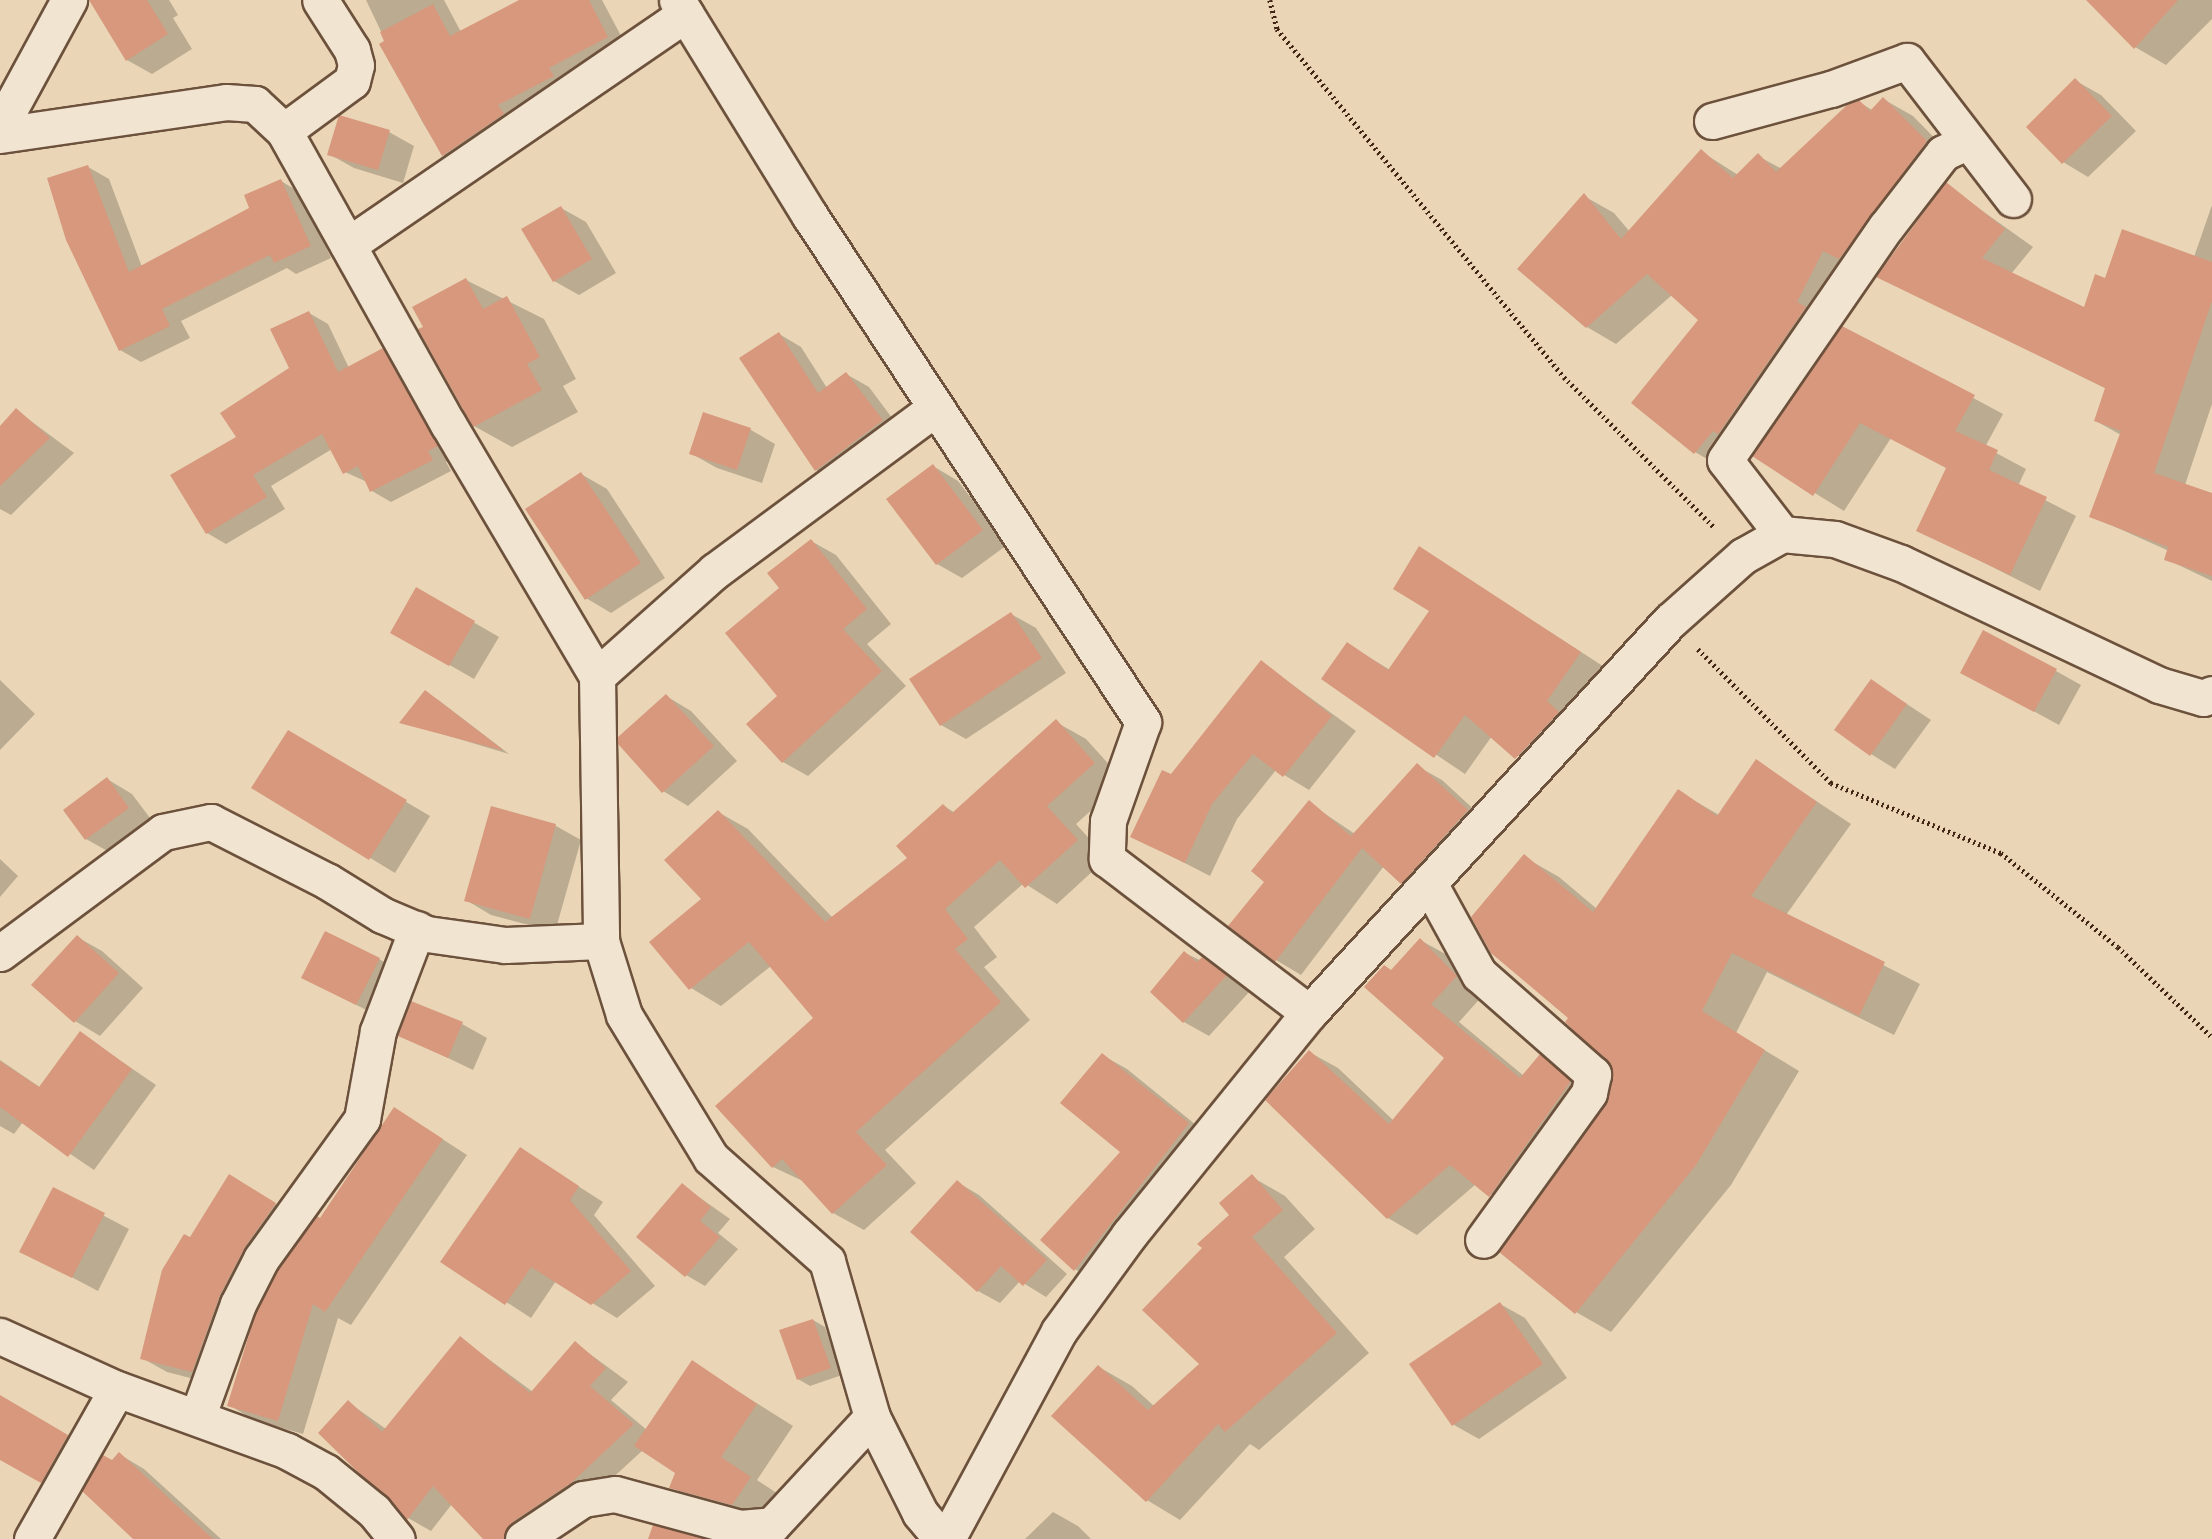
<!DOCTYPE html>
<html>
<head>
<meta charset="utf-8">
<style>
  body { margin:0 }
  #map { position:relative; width:2212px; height:1539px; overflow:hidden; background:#ead6b6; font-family:"Libre Bodoni",serif }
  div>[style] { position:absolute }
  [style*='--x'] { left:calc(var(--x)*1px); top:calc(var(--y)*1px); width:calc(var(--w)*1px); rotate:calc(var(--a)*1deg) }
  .shadow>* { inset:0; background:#0003 }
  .building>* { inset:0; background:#d7987d }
  .path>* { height:4.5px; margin-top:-2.25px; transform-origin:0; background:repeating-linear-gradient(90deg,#422514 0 2px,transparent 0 5.5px) }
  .roads { filter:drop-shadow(2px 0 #6c513c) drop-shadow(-2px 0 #6c513c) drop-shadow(0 2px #6c513c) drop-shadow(0 -2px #6c513c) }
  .street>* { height:35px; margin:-17.5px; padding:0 17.5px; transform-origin:17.5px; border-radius:17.5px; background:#f1e4d0 }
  span { translate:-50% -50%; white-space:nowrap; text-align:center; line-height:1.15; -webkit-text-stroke:6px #f1e4d0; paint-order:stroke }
</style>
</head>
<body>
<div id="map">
  <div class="shadow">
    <div style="clip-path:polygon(105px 0,169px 0,178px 15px,173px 18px,192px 49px,152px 74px,127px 60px)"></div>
    <div style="clip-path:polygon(366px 0,444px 0,461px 32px,523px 0,602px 0,628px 49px,464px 167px,443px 155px,423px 123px,381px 45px,386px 42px)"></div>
    <div style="clip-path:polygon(2089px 0,2212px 0,2212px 19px,2166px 65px,2135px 47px)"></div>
    <div style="clip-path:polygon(2076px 81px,2101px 95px,2136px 131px,2088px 177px,2063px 162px)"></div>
    <div style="clip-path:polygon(1883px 99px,1913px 116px,1955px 159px,1724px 469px,1695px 452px,1701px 320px,1672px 295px,1616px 344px,1587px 327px,1584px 196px,1614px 213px,1630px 232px,1702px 152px,1738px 175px,1758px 156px,1782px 169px,1859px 102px,1872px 110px)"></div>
    <div style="clip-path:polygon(389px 132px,414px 146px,403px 183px,354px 168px,329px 154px)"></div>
    <div style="clip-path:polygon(88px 167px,109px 179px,142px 267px,252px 209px,281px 181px,301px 193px,331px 258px,296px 274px,287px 268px,181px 321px,190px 338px,141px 362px,120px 350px)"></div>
    <div style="clip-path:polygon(1946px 185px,2033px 247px,2011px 274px,2085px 309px,2106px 280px,2194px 257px,2212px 205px,2212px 404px,2185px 485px,2212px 494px,2212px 581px,2166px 559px,2169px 551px,2091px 516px,2121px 435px,2096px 421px,2107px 389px,1879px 276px)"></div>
    <div style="clip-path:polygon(561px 208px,586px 222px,616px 273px,579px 295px,554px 281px)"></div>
    <div style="clip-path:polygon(466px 280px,544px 319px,576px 379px,563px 386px,578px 412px,512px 447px,474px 426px)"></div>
    <div style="clip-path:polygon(309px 313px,328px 324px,349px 368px,383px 350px,402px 361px,455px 457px,446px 462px,451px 471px,391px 502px,372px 491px,367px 482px,345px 472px,332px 449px,271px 486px,285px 509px,226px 544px,207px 533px,238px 437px,291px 369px)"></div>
    <div style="clip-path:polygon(1843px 328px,2003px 414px,1985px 447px,2026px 469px,2018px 486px,2076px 516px,2040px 591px,1919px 530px,1948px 468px,1891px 438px,1844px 511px,1755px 456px)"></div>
    <div style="clip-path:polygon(779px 334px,801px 347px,827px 388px,846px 374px,869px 387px,904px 434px,839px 483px,816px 470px)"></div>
    <div style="clip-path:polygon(16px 410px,74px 453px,11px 515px,0 509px,0 429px)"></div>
    <div style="clip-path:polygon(704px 414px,751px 430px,775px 444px,762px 483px,717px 468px,692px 454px)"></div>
    <div style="clip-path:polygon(933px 466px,958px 481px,1007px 545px,962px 578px,937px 564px)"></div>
    <div style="clip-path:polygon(581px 474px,607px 489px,665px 578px,611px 613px,586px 598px)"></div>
    <div style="clip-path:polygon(811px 541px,836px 555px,891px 624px,867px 644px,906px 686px,808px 776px,783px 762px,749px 724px,780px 696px,781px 588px)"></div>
    <div style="clip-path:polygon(1420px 548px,1609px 670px,1545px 775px,1492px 736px,1465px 774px,1323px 679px,1348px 644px,1390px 670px,1431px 611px)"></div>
    <div style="clip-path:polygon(416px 589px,499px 637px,474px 679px,392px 632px)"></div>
    <div style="clip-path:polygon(1011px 614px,1036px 628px,1066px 673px,966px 739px,941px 725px)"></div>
    <div style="clip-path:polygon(1261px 662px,1356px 731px,1309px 790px,1276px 770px,1237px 819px,1210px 876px,1132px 836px,1172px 777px)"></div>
    <div style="clip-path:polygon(2056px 671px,2081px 685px,2059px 725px,1988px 686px)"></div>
    <div style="clip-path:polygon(0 680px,35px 714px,0 750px)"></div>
    <div style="clip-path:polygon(1872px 681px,1931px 720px,1895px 769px,1871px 754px)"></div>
    <div style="clip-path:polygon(666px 696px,691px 711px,737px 761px,688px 806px,663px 791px)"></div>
    <div style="clip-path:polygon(437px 699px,509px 754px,402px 722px)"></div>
    <div style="clip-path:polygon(1056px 722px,1086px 739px,1124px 781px,1076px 824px,1107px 858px,1057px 904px,1024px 883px,974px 927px,997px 957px,984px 967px,1030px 1020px,885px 1150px,916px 1183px,864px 1230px,833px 1213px,805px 1182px,773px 1167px,815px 1018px,771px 966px,721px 1006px,691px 988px,718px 812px,748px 829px,833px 918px,910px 859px,944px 806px,955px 813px)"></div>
    <div style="clip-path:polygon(288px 732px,430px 816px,395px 873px,253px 787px)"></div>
    <div style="clip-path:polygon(1757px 762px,1851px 824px,1786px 915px,1920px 984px,1894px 1035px,1767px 972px,1736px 1033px,1799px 1071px,1731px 1185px,1611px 1332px,1576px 1312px,1614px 1068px,1571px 1018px,1524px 857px,1559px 877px,1597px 909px,1678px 791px,1719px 815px)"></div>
    <div style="clip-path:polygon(1417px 766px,1442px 780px,1492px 826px,1427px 897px,1384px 866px,1301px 975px,1276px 960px,1266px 882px,1309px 803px,1355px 834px)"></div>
    <div style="clip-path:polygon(107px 779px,132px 794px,153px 822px,111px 853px,86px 839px)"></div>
    <div style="clip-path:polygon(492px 808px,556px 826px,581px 840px,555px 932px,491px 915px,466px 900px)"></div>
    <div style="clip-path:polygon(0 859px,18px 876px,0 897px)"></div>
    <div style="clip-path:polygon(77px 937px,102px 951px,143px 988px,100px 1036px,75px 1021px)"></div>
    <div style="clip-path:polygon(1420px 940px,1449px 956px,1485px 993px,1459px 1022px,1524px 1076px,1540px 1056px,1569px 1073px,1599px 1099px,1519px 1212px,1476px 1184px,1417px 1235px,1388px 1218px,1309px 1052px,1338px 1068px,1394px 1121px,1446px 1057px,1392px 971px)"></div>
    <div style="clip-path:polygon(1185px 953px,1227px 973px,1250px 991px,1209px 1036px,1184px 1022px,1152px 992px)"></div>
    <div style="clip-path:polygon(379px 959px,404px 974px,382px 1018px,329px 991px)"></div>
    <div style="clip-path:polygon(462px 1024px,487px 1038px,473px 1070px,400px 1035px)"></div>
    <div style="clip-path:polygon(80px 1033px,156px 1085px,94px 1170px,23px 1122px,14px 1134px,0 1126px,0 1060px,41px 1088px)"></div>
    <div style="clip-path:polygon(1102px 1055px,1127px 1069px,1212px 1138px,1100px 1284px,1075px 1269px,1123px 1152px)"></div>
    <div style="clip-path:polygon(419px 1124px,467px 1155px,351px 1325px,338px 1318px,303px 1434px,254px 1420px,229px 1405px,321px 1220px)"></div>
    <div style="clip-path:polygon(520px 1149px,603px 1202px,594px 1215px,655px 1286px,617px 1318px,556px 1281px,531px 1318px,443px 1261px)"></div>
    <div style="clip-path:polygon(1252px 1177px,1285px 1196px,1315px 1229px,1284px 1257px,1369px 1353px,1259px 1450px,1250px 1444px,1180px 1520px,1147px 1500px,1099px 1367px,1132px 1386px,1154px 1406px,1202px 1364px,1204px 1248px,1232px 1215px)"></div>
    <div style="clip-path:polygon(957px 1182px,979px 1195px,1067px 1274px,1046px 1297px,1020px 1281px,1000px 1303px,978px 1291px,912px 1232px)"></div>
    <div style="clip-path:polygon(682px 1185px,730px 1219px,718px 1233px,738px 1249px,705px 1286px,686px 1275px)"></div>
    <div style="clip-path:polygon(53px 1189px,129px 1229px,98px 1291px,22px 1251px)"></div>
    <div style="clip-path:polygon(254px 1191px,300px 1219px,245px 1309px,217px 1385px,167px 1372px,142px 1358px,190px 1239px)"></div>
    <div style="clip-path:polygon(1500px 1304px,1525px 1318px,1567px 1378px,1479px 1439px,1454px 1425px)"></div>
    <div style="clip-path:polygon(813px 1320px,825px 1327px,842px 1375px,810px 1386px,798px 1379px)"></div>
    <div style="clip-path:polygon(460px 1338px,533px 1392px,575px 1343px,628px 1382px,611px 1400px,647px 1430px,693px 1363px,793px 1426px,757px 1480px,787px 1500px,770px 1525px,708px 1508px,671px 1487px,677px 1472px,643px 1450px,594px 1495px,532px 1539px,485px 1539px,452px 1504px,431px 1531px,408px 1518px,348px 1402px,386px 1429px)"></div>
    <div style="clip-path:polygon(0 1397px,92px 1450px,66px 1496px,0 1458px)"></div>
    <div style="clip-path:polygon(119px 1454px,144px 1469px,221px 1539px,136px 1539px,112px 1462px)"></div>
    <div style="clip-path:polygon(1053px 1512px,1078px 1526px,1091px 1539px,1025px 1539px)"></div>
  </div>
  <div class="building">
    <div style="clip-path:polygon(89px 0,147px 0,168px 34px,126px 61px)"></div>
    <div style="clip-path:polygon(519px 0,589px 0,608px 37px,549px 68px,554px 76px,498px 105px,504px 114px,442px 156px,379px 44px,384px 41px,380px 32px,433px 4px,450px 36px)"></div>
    <div style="clip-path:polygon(2086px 0,2178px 0,2134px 49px)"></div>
    <div style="clip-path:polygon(2075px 78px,2112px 116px,2062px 164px,2026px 127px)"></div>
    <div style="clip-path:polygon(1883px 97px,1927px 141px,1839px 259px,1823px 251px,1797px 302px,1806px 307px,1718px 434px,1713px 431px,1694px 454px,1631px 403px,1698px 320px,1647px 274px,1586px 328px,1517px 269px,1584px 193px,1621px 239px,1701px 149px,1733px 178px,1758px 153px,1776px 172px,1847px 105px,1859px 100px,1870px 111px)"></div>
    <div style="clip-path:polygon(339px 115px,390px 130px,378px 170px,327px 155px)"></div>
    <div style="clip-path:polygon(88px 165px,129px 272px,249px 208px,244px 195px,281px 179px,311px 246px,274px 263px,270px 255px,162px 309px,170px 326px,119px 351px,66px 240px,47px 178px)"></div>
    <div style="clip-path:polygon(1946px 182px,2005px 229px,1982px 258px,2084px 307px,2095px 274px,2105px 278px,2122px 229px,2212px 262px,2212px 301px,2154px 473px,2212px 493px,2212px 576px,2164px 560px,2168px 547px,2089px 517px,2121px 431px,2094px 421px,2105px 388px,1876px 277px)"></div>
    <div style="clip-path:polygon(561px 206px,592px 259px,553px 282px,521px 229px)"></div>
    <div style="clip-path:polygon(466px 278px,483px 309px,507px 296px,540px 357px,527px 364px,542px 390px,473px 427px,418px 329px,423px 327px,412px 307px)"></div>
    <div style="clip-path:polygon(309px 311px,338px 372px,383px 348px,438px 446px,428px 451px,433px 460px,370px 492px,358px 466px,343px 474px,322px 434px,253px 475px,267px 497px,206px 534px,170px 475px,236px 437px,220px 413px,289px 368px,270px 329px)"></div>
    <div style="clip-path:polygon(1842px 326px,1975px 395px,1955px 431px,1998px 450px,1989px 470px,2047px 497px,2010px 575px,1916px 531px,1946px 468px,1860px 423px,1813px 496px,1752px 456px)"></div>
    <div style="clip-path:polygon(779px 332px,818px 393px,846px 372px,883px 420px,815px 471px,739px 358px)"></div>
    <div style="clip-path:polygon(16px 408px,50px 438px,0 486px,0 426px)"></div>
    <div style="clip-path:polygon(703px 412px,751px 428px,737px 470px,689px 454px)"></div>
    <div style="clip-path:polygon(933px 464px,983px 530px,936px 565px,886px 499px)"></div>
    <div style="clip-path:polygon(581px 472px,641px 563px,585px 600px,525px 509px)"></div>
    <div style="clip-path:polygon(811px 539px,867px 609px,843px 629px,882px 671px,782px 763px,746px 724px,777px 696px,725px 633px,779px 588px,767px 573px)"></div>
    <div style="clip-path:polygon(1419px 546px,1581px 652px,1547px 701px,1559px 712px,1515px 759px,1465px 715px,1434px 758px,1321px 679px,1347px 642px,1388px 670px,1429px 611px,1393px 589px)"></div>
    <div style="clip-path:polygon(416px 587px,475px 621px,449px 666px,390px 633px)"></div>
    <div style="clip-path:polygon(1011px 612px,1042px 658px,940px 726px,909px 679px)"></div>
    <div style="clip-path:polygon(1983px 630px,2057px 669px,2034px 712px,1960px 673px)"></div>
    <div style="clip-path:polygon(1261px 660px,1332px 716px,1283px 777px,1253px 754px,1212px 804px,1185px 863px,1130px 837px,1162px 770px,1171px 774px)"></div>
    <div style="clip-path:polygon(1871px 679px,1907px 704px,1870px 756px,1834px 730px)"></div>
    <div style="clip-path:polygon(425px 690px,502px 749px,501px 750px,399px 723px)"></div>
    <div style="clip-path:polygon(666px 694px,714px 746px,662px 793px,618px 744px,618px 737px)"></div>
    <div style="clip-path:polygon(1056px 719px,1095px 763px,1047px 806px,1078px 840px,1025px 888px,1000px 860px,945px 909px,968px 939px,955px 949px,1001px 1002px,856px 1132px,887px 1165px,832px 1214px,782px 1159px,772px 1168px,715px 1106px,813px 1018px,749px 942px,689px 990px,649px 942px,701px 899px,664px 860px,718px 810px,825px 922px,907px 858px,896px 846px,943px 804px,952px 813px)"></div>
    <div style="clip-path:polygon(288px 730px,407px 800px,369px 860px,251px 788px)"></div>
    <div style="clip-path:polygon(1756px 759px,1817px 802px,1751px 896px,1885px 962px,1859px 1016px,1732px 953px,1702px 1011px,1765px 1050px,1696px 1165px,1575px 1314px,1499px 1252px,1605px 1105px,1612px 1068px,1565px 1022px,1568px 1018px,1491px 953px,1471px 917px,1524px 854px,1593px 912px,1678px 789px,1717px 816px)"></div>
    <div style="clip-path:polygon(1417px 763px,1468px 810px,1401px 884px,1362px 848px,1275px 962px,1228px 926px,1264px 882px,1251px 871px,1309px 800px,1351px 836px)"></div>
    <div style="clip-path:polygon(107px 777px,129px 808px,85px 840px,63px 810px)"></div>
    <div style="clip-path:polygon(491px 806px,556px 824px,530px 919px,464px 901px)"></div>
    <div style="clip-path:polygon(325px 931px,380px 958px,356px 1005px,301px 978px)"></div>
    <div style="clip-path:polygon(77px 935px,119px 973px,74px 1023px,31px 985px)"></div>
    <div style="clip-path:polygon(1420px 938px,1457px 976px,1431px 1004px,1520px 1078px,1540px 1054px,1571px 1081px,1489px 1197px,1450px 1165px,1387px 1219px,1265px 1100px,1309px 1050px,1389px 1124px,1444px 1058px,1364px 987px,1384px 965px,1391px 970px)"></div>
    <div style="clip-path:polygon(1184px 951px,1197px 962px,1202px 957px,1227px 975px,1183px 1023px,1150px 992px)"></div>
    <div style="clip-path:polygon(411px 1001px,463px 1022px,448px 1058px,398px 1036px)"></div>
    <div style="clip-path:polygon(80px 1031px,132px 1069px,68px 1157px,0 1107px,0 1061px,39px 1087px)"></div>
    <div style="clip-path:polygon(1102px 1053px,1189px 1123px,1074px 1271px,1040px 1240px,1120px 1152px,1060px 1103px)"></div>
    <div style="clip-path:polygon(394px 1107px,443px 1139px,325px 1312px,313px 1304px,278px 1421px,227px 1406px,256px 1312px,278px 1270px,317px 1216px,320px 1218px)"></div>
    <div style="clip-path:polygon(520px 1147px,579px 1186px,570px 1200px,631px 1271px,591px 1305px,531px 1267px,505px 1305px,440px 1262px)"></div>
    <div style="clip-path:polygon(229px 1174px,276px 1203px,245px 1247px,220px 1295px,192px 1372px,140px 1359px,162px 1270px,184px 1234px,190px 1237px)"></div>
    <div style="clip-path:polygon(1252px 1174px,1283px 1210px,1252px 1237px,1337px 1333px,1225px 1432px,1218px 1424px,1146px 1502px,1051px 1416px,1098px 1365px,1148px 1410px,1199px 1364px,1142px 1310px,1202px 1248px,1197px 1244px,1229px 1215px,1219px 1203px)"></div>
    <div style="clip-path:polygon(957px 1180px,1047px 1260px,1023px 1286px,1001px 1266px,977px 1292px,910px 1232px)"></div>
    <div style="clip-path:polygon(682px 1183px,711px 1207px,700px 1221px,720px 1237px,685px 1277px,636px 1237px)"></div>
    <div style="clip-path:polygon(53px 1187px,105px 1213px,72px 1278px,19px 1252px)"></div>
    <div style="clip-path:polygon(1500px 1302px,1543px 1364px,1452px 1426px,1409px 1364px)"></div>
    <div style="clip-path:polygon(813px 1319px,831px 1368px,797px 1380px,779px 1330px)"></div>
    <div style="clip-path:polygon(460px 1336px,530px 1393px,575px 1341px,606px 1368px,590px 1386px,634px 1424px,571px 1483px,511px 1523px,503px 1539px,483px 1539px,433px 1486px,407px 1520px,318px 1433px,348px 1400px,382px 1432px)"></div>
    <div style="clip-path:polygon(692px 1360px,757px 1404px,721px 1457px,751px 1477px,732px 1505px,669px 1488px,675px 1473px,634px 1446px)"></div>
    <div style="clip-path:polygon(0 1395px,68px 1435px,41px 1483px,0 1460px)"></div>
    <div style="clip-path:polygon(119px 1452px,213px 1539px,133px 1539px,82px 1491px,103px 1455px,112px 1460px)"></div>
    <div style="clip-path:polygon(653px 1525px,704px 1539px,648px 1539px)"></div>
  </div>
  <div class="path">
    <div style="--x:1270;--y:0;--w:30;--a:76"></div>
    <div style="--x:1277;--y:29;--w:451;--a:50.5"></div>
    <div style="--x:1564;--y:377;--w:214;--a:45"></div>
    <div style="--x:1698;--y:649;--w:189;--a:45.2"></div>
    <div style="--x:1831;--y:783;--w:184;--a:22.4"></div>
    <div style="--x:2001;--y:853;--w:150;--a:38.8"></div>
    <div style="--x:2118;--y:947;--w:130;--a:43.8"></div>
  </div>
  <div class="roads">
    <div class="street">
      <div style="--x:677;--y:0;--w:254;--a:58.4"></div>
      <div style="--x:810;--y:216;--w:606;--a:56.65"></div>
      <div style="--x:1143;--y:722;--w:105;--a:109.5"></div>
      <div style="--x:1108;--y:821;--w:38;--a:92"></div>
      <div style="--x:1107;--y:859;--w:254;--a:37.3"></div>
      <div style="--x:1712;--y:121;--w:123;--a:-15.1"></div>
      <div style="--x:1831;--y:89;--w:81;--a:-20.2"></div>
      <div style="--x:1907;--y:61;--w:174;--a:52.5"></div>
      <div style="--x:0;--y:127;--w:145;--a:-61.5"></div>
      <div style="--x:284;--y:131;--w:84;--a:-36.3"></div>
      <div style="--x:352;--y:81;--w:16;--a:-76"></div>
      <div style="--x:356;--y:65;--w:16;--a:-105"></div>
      <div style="--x:352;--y:50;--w:59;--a:-122.6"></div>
      <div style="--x:0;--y:135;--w:228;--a:-8.3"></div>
      <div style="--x:226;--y:102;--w:29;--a:4"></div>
      <div style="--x:255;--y:104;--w:40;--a:43"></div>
      <div style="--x:284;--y:131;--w:336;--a:60.8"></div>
      <div style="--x:448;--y:424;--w:293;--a:59.4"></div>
      <div style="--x:597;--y:676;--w:265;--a:89.1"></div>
      <div style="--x:601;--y:941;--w:77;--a:72.7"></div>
      <div style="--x:624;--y:1015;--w:167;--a:58.7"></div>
      <div style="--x:711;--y:1158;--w:155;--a:41.6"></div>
      <div style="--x:827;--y:1261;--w:162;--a:73.9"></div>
      <div style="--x:872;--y:1417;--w:107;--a:63.4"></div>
      <div style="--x:920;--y:1513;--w:34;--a:50"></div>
      <div style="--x:348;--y:245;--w:409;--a:-34.4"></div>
      <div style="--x:1782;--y:534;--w:93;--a:-127.6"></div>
      <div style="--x:1725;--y:460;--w:283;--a:-55.4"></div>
      <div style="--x:1886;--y:227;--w:93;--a:-52.4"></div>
      <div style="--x:1943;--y:153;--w:26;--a:-25"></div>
      <div style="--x:597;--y:676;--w:158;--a:-41.7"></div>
      <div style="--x:715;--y:571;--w:274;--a:-36.5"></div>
      <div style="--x:1430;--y:885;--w:102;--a:61.2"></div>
      <div style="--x:1479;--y:974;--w:152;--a:41.3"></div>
      <div style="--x:1593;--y:1074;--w:19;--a:102"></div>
      <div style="--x:1589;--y:1093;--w:181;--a:125.8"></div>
      <div style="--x:0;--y:953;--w:203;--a:-36.6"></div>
      <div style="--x:163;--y:832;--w:49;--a:-11.8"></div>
      <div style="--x:211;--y:822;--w:130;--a:27"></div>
      <div style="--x:327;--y:881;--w:65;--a:31.7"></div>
      <div style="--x:382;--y:915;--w:49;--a:22.9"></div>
      <div style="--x:427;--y:934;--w:79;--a:8"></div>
      <div style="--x:505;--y:945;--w:96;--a:-2.4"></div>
      <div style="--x:0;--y:1336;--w:128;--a:24.4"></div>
      <div style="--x:117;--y:1389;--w:181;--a:20"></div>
      <div style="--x:287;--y:1451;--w:44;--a:28.3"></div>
      <div style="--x:326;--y:1472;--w:62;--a:39.1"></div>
      <div style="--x:374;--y:1511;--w:36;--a:51"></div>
      <div style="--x:198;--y:1415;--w:118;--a:-70.2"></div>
      <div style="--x:238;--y:1304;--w:51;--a:-62.9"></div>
      <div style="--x:261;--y:1259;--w:173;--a:-54.2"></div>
      <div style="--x:362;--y:1119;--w:89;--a:-79.7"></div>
      <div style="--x:378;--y:1031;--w:109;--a:-69.1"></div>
      <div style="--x:32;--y:1539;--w:172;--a:-60.5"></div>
      <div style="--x:523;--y:1539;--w:72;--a:-33.7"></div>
      <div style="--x:583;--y:1499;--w:32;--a:-9"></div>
      <div style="--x:615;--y:1494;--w:130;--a:15.2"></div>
      <div style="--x:740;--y:1528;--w:32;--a:-5"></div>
      <div style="--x:772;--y:1525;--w:147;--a:-47.2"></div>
      <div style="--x:947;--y:1539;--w:236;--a:-61.7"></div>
      <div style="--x:1059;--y:1331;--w:119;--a:-53.9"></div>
      <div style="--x:1129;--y:1235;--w:286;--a:-51"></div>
      <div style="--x:1309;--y:1013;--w:533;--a:-47.36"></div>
      <div style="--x:1670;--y:621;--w:98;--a:-41.7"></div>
      <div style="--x:1743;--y:556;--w:45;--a:-29.4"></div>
      <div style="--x:1782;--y:534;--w:53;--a:5.4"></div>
      <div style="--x:1835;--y:539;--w:70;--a:20"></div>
      <div style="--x:1901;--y:563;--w:285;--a:25.3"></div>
      <div style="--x:2159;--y:685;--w:46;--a:16.5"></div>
      <div style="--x:2203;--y:698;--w:10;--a:-24"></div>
    </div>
  </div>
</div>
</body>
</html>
